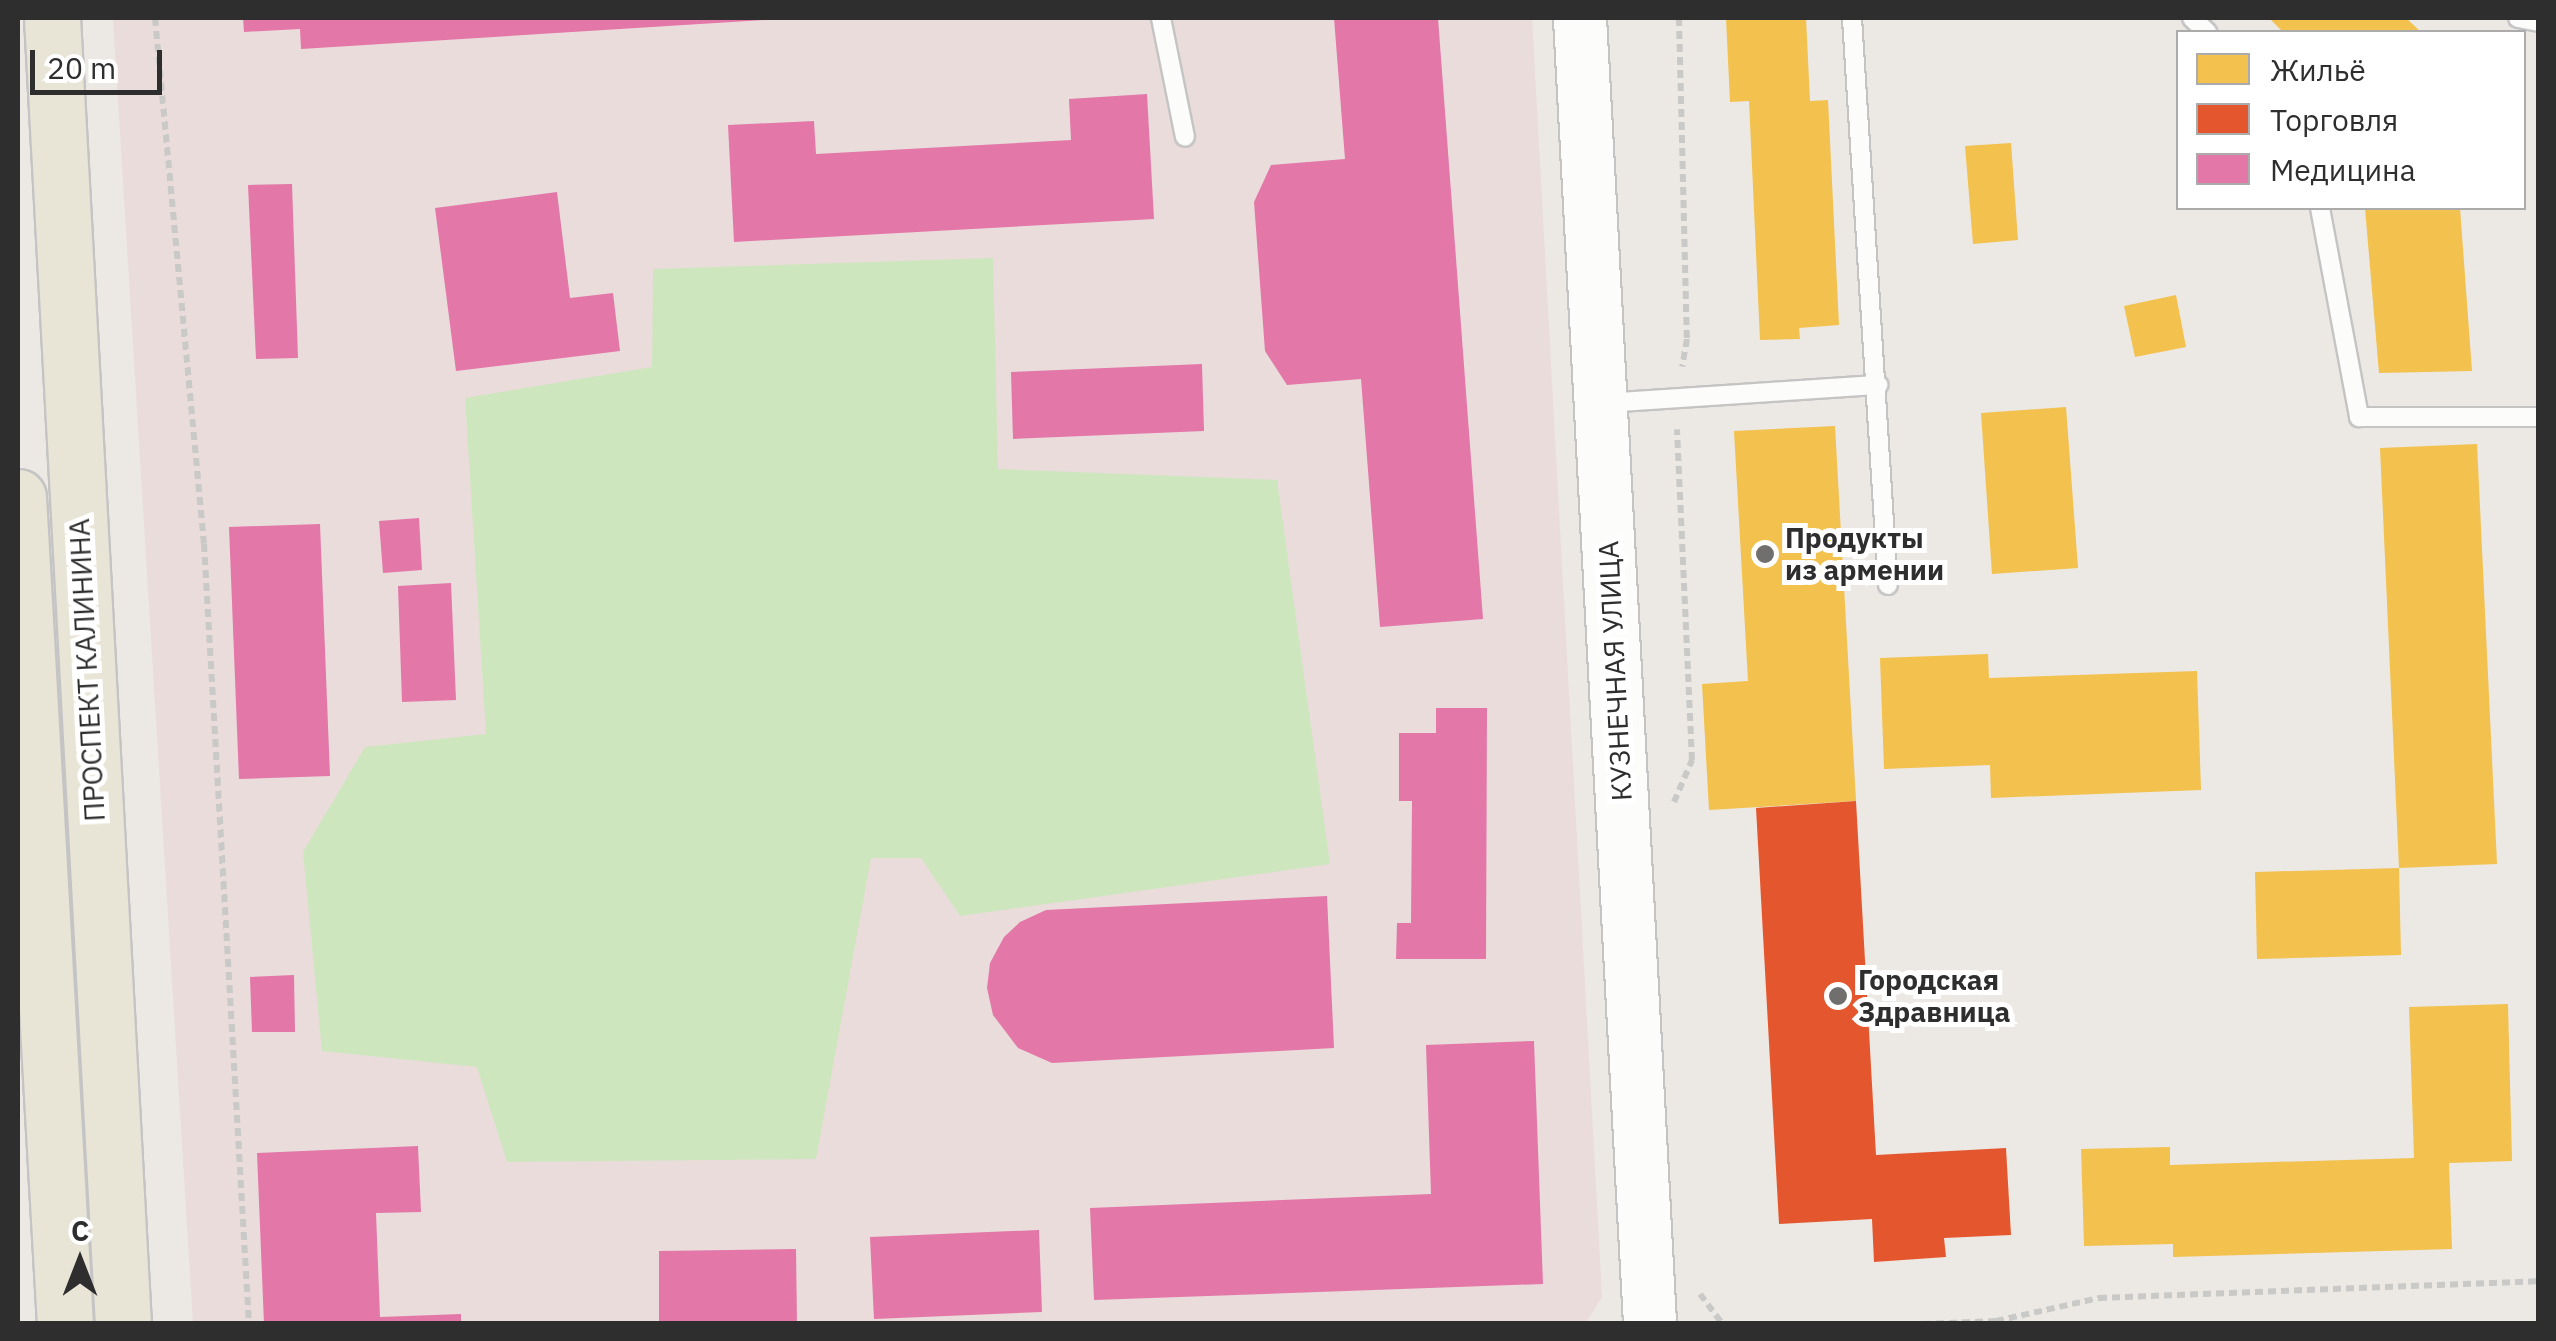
<!DOCTYPE html>
<html>
<head>
<meta charset="utf-8">
<style>
  body { margin:0 }
  #map { position:relative; width:2556px; height:1341px; overflow:hidden; background:#ece8e4; font-family:"IBM Plex Sans",sans-serif }
  div>[style] { position:absolute }
  [style*='--x'] { left:calc(var(--x)*1px); top:calc(var(--y)*1px); width:calc(var(--w)*1px); rotate:calc(var(--a)*1deg) }
  .medical>* { inset:0; background:#e9dcdb }
  .green>* { inset:0; background:#cee6be }
  .homes>* { inset:0; background:#f2c14e }
  .shops>* { inset:0; background:#e4572e }
  .health>* { inset:0; background:#e377a8 }
  .path>* { height:6px; margin-top:-3px; transform-origin:0; background:repeating-linear-gradient(90deg,#c9c9c8 0 8px,transparent 0 13px) }
  .roads { filter:drop-shadow(2px 0 #c5c4c5) drop-shadow(-2px 0 #c5c4c5) drop-shadow(0 2px #c5c4c5) drop-shadow(0 -2px #c5c4c5) }
  .lane>* { height:18px; margin:-9px; padding:0 9px; transform-origin:9px; border-radius:9px; background:#fcfcfb }
  .secondary>* { height:52px; margin:-26px; padding:0 26px; transform-origin:26px; border-radius:26px; background:#fcfcfb }
  .primary>* { height:55px; margin:-27.5px; padding:0 27.5px; transform-origin:27.5px; border-radius:27.5px; background:#e8e4d6 }
  .dots>* { width:28px; height:28px; translate:-50% -50%; box-sizing:border-box; border:5px solid #fff; border-radius:50% }
  span { translate:-50% -50%; white-space:nowrap; text-align:center; line-height:1.15; -webkit-text-stroke:10px #fff; paint-order:stroke }
  .poi-label { font-size:28px; color:#2e2e2e; font-weight:700 }
  .left { translate:0 -50%; text-align:left }
  .street-label { font-size:28px; color:#2e2e2e }
  .frame { position:absolute; inset:0; border:20px solid #2e2e2e; pointer-events:none }
  .legend { position:absolute; left:2176px; top:30px; width:350px; height:180px; box-sizing:border-box; background:#fff; border:2px solid #ababab; margin:0; padding:12px 18px; list-style:none; font-size:30px; color:#2e2e2e }
  .legend li { display:flex; align-items:center; gap:20px; height:50px }
  .legend b { width:50px; border:2px solid #ababab }
  .north { position:absolute; left:30px; top:1211px; width:100px; height:100px; -webkit-text-stroke:8px #fff; paint-order:stroke; rotate:0deg; font-size:28px; font-weight:700; line-height:40px; text-align:center; color:#2e2e2e }
  .north::after { content:''; display:block; margin:auto; width:35px; height:45px; background:#2e2e2e; clip-path:polygon(50% 0,100% 100%,50% 72%,0 100%) }
  .scale { position:absolute; left:30px; top:50px; width:132px; height:45px; box-sizing:border-box; border:5px solid #2e2e2e; border-top:0; padding-left:12px; font-size:30px; line-height:35px; white-space:nowrap; color:#2e2e2e; -webkit-text-stroke:8px #fff; paint-order:stroke }
</style>
</head>
<body>
<div id="map">
  <div class="medical">
    <div style="clip-path:polygon(113px 18px,1532px 18px,1602px 1297px,1586px 1323px,193px 1323px)"></div>
  </div>
  <div class="green">
    <div style="clip-path:polygon(993px 258px,998px 469px,1277px 480px,1330px 864px,960px 916px,921px 858px,871px 858px,816px 1159px,507px 1162px,477px 1067px,322px 1051px,303px 852px,365px 747px,486px 734px,465px 398px,652px 367px,653px 269px)"></div>
  </div>
  <div class="homes">
    <div style="clip-path:polygon(1726px 18px,1806px 18px,1810px 101px,1828px 100px,1839px 325px,1799px 328px,1800px 339px,1760px 340px,1749px 101px,1730px 102px)"></div>
    <div style="clip-path:polygon(2269px 18px,2406px 18px,2421px 32px,2283px 32px)"></div>
    <div style="clip-path:polygon(2011px 143px,2018px 240px,1973px 244px,1965px 146px)"></div>
    <div style="clip-path:polygon(2365px 208px,2460px 208px,2472px 371px,2379px 373px)"></div>
    <div style="clip-path:polygon(2176px 295px,2186px 347px,2135px 357px,2124px 306px)"></div>
    <div style="clip-path:polygon(2066px 407px,2078px 568px,1992px 574px,1981px 413px)"></div>
    <div style="clip-path:polygon(1835px 426px,1856px 801px,1709px 810px,1702px 684px,1748px 681px,1734px 431px)"></div>
    <div style="clip-path:polygon(2477px 444px,2497px 864px,2399px 868px,2380px 448px)"></div>
    <div style="clip-path:polygon(1988px 654px,1989px 678px,2197px 671px,2201px 790px,1991px 798px,1990px 765px,1884px 769px,1880px 658px)"></div>
    <div style="clip-path:polygon(2399px 868px,2401px 955px,2257px 959px,2255px 872px)"></div>
    <div style="clip-path:polygon(2508px 1004px,2512px 1161px,2449px 1163px,2452px 1249px,2173px 1257px,2173px 1244px,2084px 1246px,2081px 1149px,2170px 1147px,2170px 1165px,2414px 1158px,2409px 1007px)"></div>
  </div>
  <div class="shops">
    <div style="clip-path:polygon(1856px 801px,1876px 1155px,2006px 1148px,2011px 1235px,1944px 1238px,1946px 1257px,1874px 1262px,1872px 1219px,1779px 1224px,1756px 808px)"></div>
  </div>
  <div class="health">
    <div style="clip-path:polygon(243px 18px,766px 18px,766px 20px,301px 49px,300px 29px,244px 32px)"></div>
    <div style="clip-path:polygon(1334px 18px,1438px 18px,1483px 619px,1380px 627px,1361px 379px,1287px 385px,1265px 351px,1254px 202px,1271px 165px,1345px 159px)"></div>
    <div style="clip-path:polygon(1147px 94px,1154px 219px,734px 242px,728px 125px,814px 121px,816px 154px,1071px 140px,1069px 99px)"></div>
    <div style="clip-path:polygon(292px 184px,298px 358px,256px 359px,248px 185px)"></div>
    <div style="clip-path:polygon(557px 192px,570px 298px,613px 293px,620px 351px,456px 371px,435px 208px)"></div>
    <div style="clip-path:polygon(1202px 364px,1204px 431px,1013px 439px,1011px 372px)"></div>
    <div style="clip-path:polygon(419px 518px,422px 570px,383px 573px,379px 521px)"></div>
    <div style="clip-path:polygon(320px 524px,330px 776px,239px 779px,229px 527px)"></div>
    <div style="clip-path:polygon(451px 583px,456px 700px,402px 702px,398px 586px)"></div>
    <div style="clip-path:polygon(1436px 708px,1487px 708px,1486px 959px,1396px 959px,1397px 923px,1411px 923px,1412px 801px,1399px 801px,1399px 733px,1436px 733px)"></div>
    <div style="clip-path:polygon(1327px 896px,1334px 1048px,1052px 1063px,1018px 1048px,993px 1015px,987px 988px,990px 963px,1004px 937px,1020px 922px,1046px 910px)"></div>
    <div style="clip-path:polygon(294px 975px,295px 1032px,252px 1032px,250px 977px)"></div>
    <div style="clip-path:polygon(1534px 1041px,1543px 1284px,1094px 1300px,1090px 1208px,1431px 1194px,1426px 1045px)"></div>
    <div style="clip-path:polygon(418px 1146px,421px 1212px,376px 1213px,380px 1317px,461px 1314px,461px 1324px,264px 1324px,257px 1153px)"></div>
    <div style="clip-path:polygon(1039px 1230px,1042px 1312px,874px 1319px,870px 1237px)"></div>
    <div style="clip-path:polygon(796px 1249px,797px 1324px,659px 1324px,659px 1251px)"></div>
  </div>
  <div class="path">
    <div style="--x:155;--y:18;--w:528;--a:84.68"></div>
    <div style="--x:204;--y:544;--w:781;--a:86.7"></div>
    <div style="--x:1679;--y:18;--w:321;--a:88.6"></div>
    <div style="--x:1687;--y:339;--w:28;--a:100"></div>
    <div style="--x:1674;--y:802;--w:46;--a:-66.8"></div>
    <div style="--x:1692;--y:760;--w:331;--a:-92.6"></div>
    <div style="--x:1700;--y:1294;--w:38;--a:53"></div>
    <div style="--x:1923;--y:1324;--w:73;--a:-2.4"></div>
    <div style="--x:1996;--y:1321;--w:106;--a:-12.6"></div>
    <div style="--x:2099;--y:1298;--w:439;--a:-2.2"></div>
  </div>
  <div class="roads">
    <div class="lane">
      <div style="--x:1161;--y:18;--w:121;--a:78.6"></div>
      <div style="--x:1852;--y:18;--w:568;--a:86.37"></div>
      <div style="--x:2192;--y:18;--w:21;--a:43"></div>
      <div style="--x:2518;--y:18;--w:20;--a:11"></div>
      <div style="--x:2320;--y:208;--w:213;--a:79.4"></div>
      <div style="--x:2359;--y:417;--w:179;--a:0"></div>
      <div style="--x:1606;--y:403;--w:273;--a:-3.8"></div>
    </div>
    <div class="secondary">
      <div style="--x:1580;--y:18;--w:1308;--a:86.93"></div>
    </div>
    <div class="primary">
      <div style="--x:52;--y:18;--w:1308;--a:86.89"></div>
      <div style="--x:18;--y:497;--w:828;--a:86.75"></div>
    </div>
  </div>
  <div class="dots">
    <div style="left:1765px;top:554px;background:#706f6e"></div>
    <div style="left:1838px;top:996px;background:#706f6e"></div>
  </div>
  <div class="poi-label">
    <span class="left" style="left:1785px;top:554px">Продукты<br>из армении</span>
    <span class="left" style="left:1858px;top:996px">Городская<br>Здравница</span>
  </div>
  <div class="street-label">
    <span style="left:87px;top:670px;rotate:-93deg">ПРОСПЕКТ КАЛИНИНА</span>
    <span style="left:1615px;top:671px;rotate:-93deg">КУЗНЕЧНАЯ УЛИЦА</span>
  </div>
  <div class="frame"></div>
  <ul class="legend">
  <li><b style="height:28px;background:#f2c14e"></b>Жильё</li>
  <li><b style="height:28px;background:#e4572e"></b>Торговля</li>
  <li><b style="height:28px;background:#e377a8"></b>Медицина</li>
  </ul>
  <div class="north">С</div>
  <div class="scale">20 m</div>
</div>
</body>
</html>
